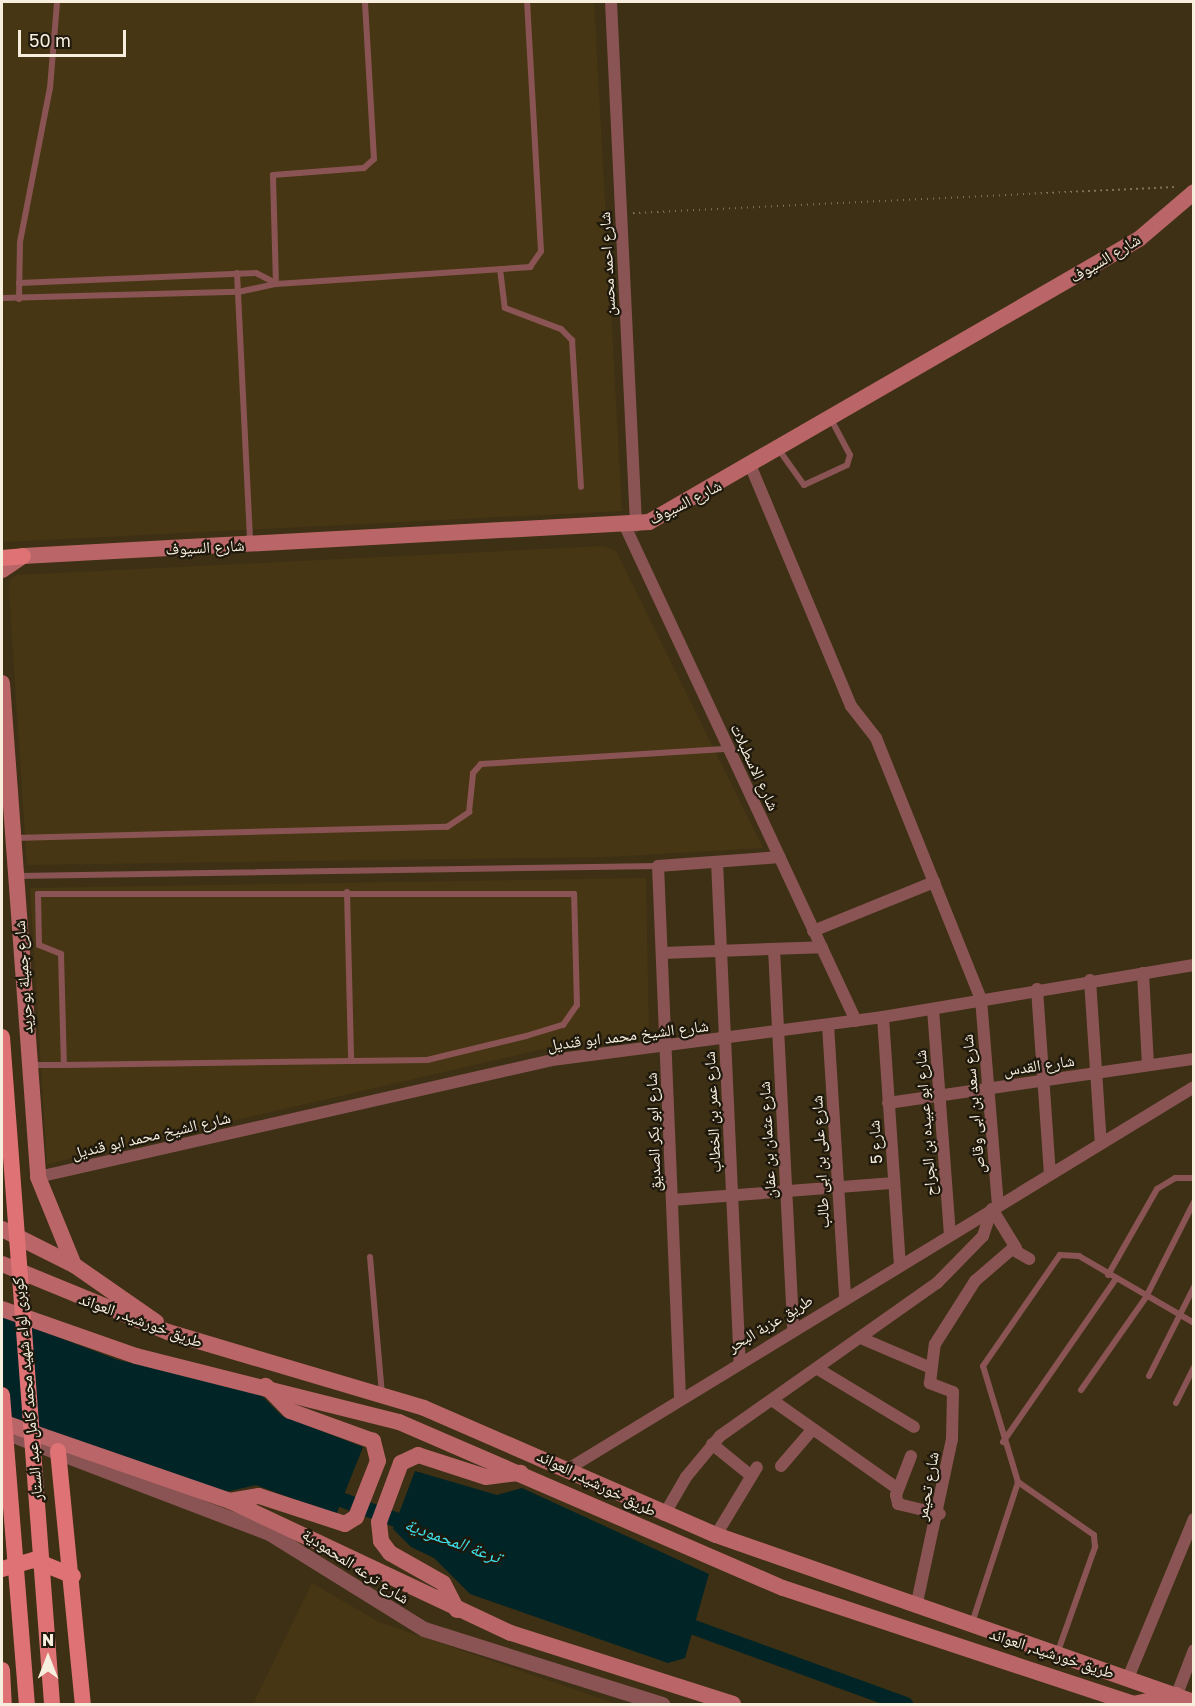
<!DOCTYPE html>
<html>
<head>
<meta charset="utf-8">
<style>
  body { margin:0 }
  #map { position:relative; width:1195px; height:1706px; overflow:hidden; background:#3d3015; font-family:"Golos Text","Noto Naskh Arabic",sans-serif }
  div>[style] { position:absolute }
  [style*='--x'] { left:calc(var(--x)*1px); top:calc(var(--y)*1px); width:calc(var(--w)*1px); rotate:calc(var(--a)*1deg) }
  .built>* { inset:0; background:#473613 }
  .water>* { inset:0; background:#012426 }
  .canal>* { height:15px; margin:-7.5px; padding:0 7.5px; transform-origin:7.5px; border-radius:7.5px; background:#012426 }
  .path>* { height:2px; margin-top:-1px; transform-origin:0; background:repeating-linear-gradient(90deg,#7d725b 0 1.5px,transparent 0 6px) }
  .service>* { height:6px; margin:-3px; padding:0 3px; transform-origin:3px; border-radius:3px; background:#8a5454 }
  .minor>* { height:12px; margin:-6px; padding:0 6px; transform-origin:6px; border-radius:6px; background:#8a5454 }
  .tertiary>* { height:15px; margin:-7.5px; padding:0 7.5px; transform-origin:7.5px; border-radius:7.5px; background:#8a5454 }
  .secondary>* { height:16px; margin:-8px; padding:0 8px; transform-origin:8px; border-radius:8px; background:#ba6567 }
  .primary>* { height:16px; margin:-8px; padding:0 8px; transform-origin:8px; border-radius:8px; background:#de7274 }
  span { translate:-50% -50%; white-space:nowrap; text-align:center; line-height:1.15; -webkit-text-stroke:4.5px #1f190d; paint-order:stroke }
  .street-label { font-size:16px; color:#f7eede }
  .water-label { font-size:18px; color:#3ce0e9; font-style:italic }
  .frame { position:absolute; inset:0; border:3px solid #f7eede; pointer-events:none }
  .north { position:absolute; left:18px; top:1628px; width:60px; height:60px; -webkit-text-stroke:4px #1f190d; paint-order:stroke; rotate:0deg; font-size:16px; font-weight:700; line-height:24px; text-align:center; color:#f7eede }
  .north::after { content:''; display:block; margin:auto; width:21px; height:27px; background:#f7eede; clip-path:polygon(50% 0,100% 100%,50% 72%,0 100%) }
  .scale { position:absolute; left:18px; top:30px; width:108px; height:27px; box-sizing:border-box; border:3px solid #f7eede; border-top:0; padding-left:8px; font-size:18px; line-height:21px; white-space:nowrap; color:#f7eede; -webkit-text-stroke:4px #1f190d; paint-order:stroke }
</style>
</head>
<body>
<div id="map">
  <div class="built">
    <div style="clip-path:polygon(2px 2px,594px 2px,622px 511px,4px 542px)"></div>
    <div style="clip-path:polygon(604px 546px,616px 551px,763px 848px,607px 857px,27px 865px,9px 592px,10px 580px,17px 575px)"></div>
    <div style="clip-path:polygon(646px 878px,649px 1034px,574px 1042px,47px 1164px,30px 888px)"></div>
    <div style="clip-path:polygon(312px 1583px,379px 1622px,617px 1704px,253px 1704px)"></div>
  </div>
  <div class="water">
    <div style="clip-path:polygon(2px 1316px,118px 1360px,259px 1393px,282px 1416px,363px 1447px,336px 1515px,256px 1485px,226px 1492px,2px 1416px)"></div>
    <div style="clip-path:polygon(415px 1471px,497px 1495px,522px 1488px,709px 1574px,685px 1658px,668px 1663px,470px 1594px,434px 1558px,411px 1547px,393px 1529px)"></div>
  </div>
  <div class="canal">
    <div style="--x:324;--y:1493;--w:96;--a:20.1"></div>
    <div style="--x:677;--y:1621;--w:243;--a:20"></div>
  </div>
  <div class="path">
    <div style="--x:633;--y:213;--w:543;--a:-2.75"></div>
  </div>
  <div class="service">
    <div style="--x:500;--y:269;--w:39;--a:83"></div>
    <div style="--x:505;--y:308;--w:60;--a:20.6"></div>
    <div style="--x:561;--y:329;--w:16;--a:45"></div>
    <div style="--x:572;--y:340;--w:147;--a:86.5"></div>
    <div style="--x:237;--y:273;--w:269;--a:87.2"></div>
    <div style="--x:19;--y:283;--w:237;--a:-2.4"></div>
    <div style="--x:256;--y:273;--w:22;--a:27"></div>
    <div style="--x:276;--y:284;--w:109;--a:-91.6"></div>
    <div style="--x:273;--y:175;--w:91;--a:-4.4"></div>
    <div style="--x:364;--y:168;--w:13;--a:-42"></div>
    <div style="--x:374;--y:159;--w:157;--a:-93.3"></div>
    <div style="--x:2;--y:298;--w:236;--a:-1.5"></div>
    <div style="--x:238;--y:292;--w:39;--a:-12"></div>
    <div style="--x:276;--y:284;--w:255;--a:-3.8"></div>
    <div style="--x:530;--y:267;--w:19;--a:-55"></div>
    <div style="--x:541;--y:251;--w:249;--a:-93.2"></div>
    <div style="--x:19;--y:299;--w:57;--a:-89"></div>
    <div style="--x:20;--y:242;--w:157;--a:-79"></div>
    <div style="--x:50;--y:88;--w:86;--a:-85.3"></div>
    <div style="--x:779;--y:450;--w:43;--a:54.5"></div>
    <div style="--x:804;--y:485;--w:47;--a:-24.9"></div>
    <div style="--x:847;--y:465;--w:10;--a:-73"></div>
    <div style="--x:850;--y:455;--w:40;--a:-118"></div>
    <div style="--x:13;--y:838;--w:434;--a:-1.5"></div>
    <div style="--x:447;--y:827;--w:27;--a:-34"></div>
    <div style="--x:469;--y:812;--w:39;--a:-84"></div>
    <div style="--x:473;--y:773;--w:12;--a:-48"></div>
    <div style="--x:481;--y:764;--w:248;--a:-3.5"></div>
    <div style="--x:17;--y:876;--w:641;--a:-0.89"></div>
    <div style="--x:347;--y:892;--w:169;--a:88.6"></div>
    <div style="--x:30;--y:1065;--w:34;--a:0"></div>
    <div style="--x:64;--y:1065;--w:287;--a:-0.8"></div>
    <div style="--x:351;--y:1061;--w:76;--a:-0.8"></div>
    <div style="--x:427;--y:1060;--w:102;--a:-13.6"></div>
    <div style="--x:526;--y:1036;--w:39;--a:-17"></div>
    <div style="--x:563;--y:1025;--w:24;--a:-55"></div>
    <div style="--x:577;--y:1005;--w:111;--a:-91.5"></div>
    <div style="--x:574;--y:894;--w:536;--a:180"></div>
    <div style="--x:38;--y:894;--w:51;--a:88.9"></div>
    <div style="--x:39;--y:945;--w:24;--a:22"></div>
    <div style="--x:61;--y:954;--w:111;--a:88.5"></div>
    <div style="--x:370;--y:1257;--w:137;--a:85"></div>
    <div style="--x:1108;--y:1275;--w:99;--a:-60.3"></div>
    <div style="--x:1157;--y:1189;--w:21;--a:-31"></div>
    <div style="--x:1175;--y:1178;--w:19;--a:0"></div>
    <div style="--x:1149;--y:1376;--w:100;--a:-63.2"></div>
    <div style="--x:1081;--y:1390;--w:113;--a:-55"></div>
    <div style="--x:1146;--y:1297;--w:106;--a:-63.2"></div>
    <div style="--x:1176;--y:1403;--w:40;--a:-63.4"></div>
    <div style="--x:1003;--y:1442;--w:197;--a:-55.3"></div>
    <div style="--x:972;--y:1623;--w:148;--a:-71.9"></div>
    <div style="--x:1057;--y:1654;--w:114;--a:-70.4"></div>
    <div style="--x:1095;--y:1547;--w:12;--a:-95"></div>
    <div style="--x:1094;--y:1535;--w:93;--a:-145.1"></div>
    <div style="--x:1018;--y:1482;--w:121;--a:-106.8"></div>
    <div style="--x:983;--y:1366;--w:135;--a:-55.3"></div>
    <div style="--x:1060;--y:1255;--w:19;--a:3"></div>
    <div style="--x:1079;--y:1256;--w:133;--a:30.2"></div>
  </div>
  <div class="minor">
    <div style="--x:611;--y:2;--w:524;--a:87.26"></div>
    <div style="--x:751;--y:467;--w:259;--a:67.3"></div>
    <div style="--x:851;--y:706;--w:41;--a:52"></div>
    <div style="--x:876;--y:738;--w:281;--a:68.1"></div>
    <div style="--x:981;--y:999;--w:208;--a:85.3"></div>
    <div style="--x:625;--y:526;--w:546;--a:64.98"></div>
    <div style="--x:717;--y:862;--w:500;--a:87.4"></div>
    <div style="--x:813;--y:931;--w:131;--a:-22"></div>
    <div style="--x:774;--y:949;--w:380;--a:87.1"></div>
    <div style="--x:662;--y:953;--w:160;--a:-2.1"></div>
    <div style="--x:1143;--y:973;--w:92;--a:86.9"></div>
    <div style="--x:1090;--y:980;--w:164;--a:86.2"></div>
    <div style="--x:1037;--y:989;--w:185;--a:86"></div>
    <div style="--x:933;--y:1009;--w:227;--a:85.7"></div>
    <div style="--x:883;--y:1017;--w:249;--a:86.1"></div>
    <div style="--x:828;--y:1025;--w:274;--a:86.4"></div>
    <div style="--x:888;--y:1103;--w:309;--a:-8.2"></div>
    <div style="--x:38;--y:1177;--w:527;--a:-12.82"></div>
    <div style="--x:552;--y:1060;--w:334;--a:-7.4"></div>
    <div style="--x:883;--y:1017;--w:315;--a:-9.5"></div>
    <div style="--x:672;--y:1200;--w:223;--a:-4.4"></div>
    <div style="--x:992;--y:1209;--w:46;--a:58.4"></div>
    <div style="--x:863;--y:1339;--w:74;--a:23.1"></div>
    <div style="--x:818;--y:1369;--w:112;--a:31.1"></div>
    <div style="--x:680;--y:1397;--w:531;--a:-92.37"></div>
    <div style="--x:658;--y:866;--w:122;--a:-4.2"></div>
    <div style="--x:772;--y:1400;--w:154;--a:35.2"></div>
    <div style="--x:712;--y:1444;--w:49;--a:39.2"></div>
    <div style="--x:911;--y:1456;--w:42;--a:111"></div>
    <div style="--x:896;--y:1495;--w:9;--a:77"></div>
    <div style="--x:898;--y:1504;--w:43;--a:13.4"></div>
    <div style="--x:781;--y:1466;--w:48;--a:-49.3"></div>
    <div style="--x:568;--y:1469;--w:733;--a:-31.39"></div>
    <div style="--x:664;--y:1515;--w:44;--a:-59.9"></div>
    <div style="--x:686;--y:1477;--w:53;--a:-50.3"></div>
    <div style="--x:720;--y:1436;--w:266;--a:-35.2"></div>
    <div style="--x:937;--y:1283;--w:66;--a:-45.6"></div>
    <div style="--x:983;--y:1236;--w:28;--a:-72"></div>
    <div style="--x:716;--y:1535;--w:79;--a:-58.9"></div>
    <div style="--x:916;--y:1607;--w:172;--a:-77.9"></div>
    <div style="--x:952;--y:1439;--w:47;--a:-88.8"></div>
    <div style="--x:953;--y:1392;--w:25;--a:-159"></div>
    <div style="--x:930;--y:1383;--w:39;--a:-83"></div>
    <div style="--x:935;--y:1344;--w:75;--a:-57.6"></div>
    <div style="--x:975;--y:1281;--w:49;--a:-40.9"></div>
    <div style="--x:1012;--y:1249;--w:20;--a:30"></div>
    <div style="--x:1128;--y:1678;--w:172;--a:-67.5"></div>
    <div style="--x:1177;--y:1694;--w:47;--a:-68.9"></div>
  </div>
  <div class="tertiary">
    <div style="--x:2;--y:1431;--w:286;--a:20.9"></div>
    <div style="--x:269;--y:1533;--w:182;--a:31.8"></div>
    <div style="--x:424;--y:1629;--w:250;--a:17.5"></div>
  </div>
  <div class="secondary">
    <div style="--x:2;--y:570;--w:25;--a:-34"></div>
    <div style="--x:23;--y:556;--w:627;--a:-3.11"></div>
    <div style="--x:649;--y:522;--w:566;--a:-30.01"></div>
    <div style="--x:1139;--y:239;--w:72;--a:-40.5"></div>
    <div style="--x:2;--y:683;--w:495;--a:85.8"></div>
    <div style="--x:38;--y:1177;--w:95;--a:67.8"></div>
    <div style="--x:2;--y:1229;--w:80;--a:26.6"></div>
    <div style="--x:74;--y:1265;--w:100;--a:34.8"></div>
    <div style="--x:2;--y:1264;--w:179;--a:22.3"></div>
    <div style="--x:168;--y:1332;--w:267;--a:16.5"></div>
    <div style="--x:424;--y:1408;--w:318;--a:23.5"></div>
    <div style="--x:716;--y:1535;--w:506;--a:19.26"></div>
    <div style="--x:2;--y:1309;--w:142;--a:19.3"></div>
    <div style="--x:136;--y:1356;--w:271;--a:14.1"></div>
    <div style="--x:399;--y:1422;--w:418;--a:23.4"></div>
    <div style="--x:783;--y:1588;--w:370;--a:18.3"></div>
    <div style="--x:2;--y:1422;--w:241;--a:19.1"></div>
    <div style="--x:230;--y:1501;--w:310;--a:25.2"></div>
    <div style="--x:511;--y:1633;--w:233;--a:17.7"></div>
    <div style="--x:230;--y:1501;--w:29;--a:-10"></div>
    <div style="--x:259;--y:1496;--w:90;--a:18"></div>
    <div style="--x:345;--y:1524;--w:13;--a:-32"></div>
    <div style="--x:356;--y:1517;--w:60;--a:-68.6"></div>
    <div style="--x:378;--y:1461;--w:21;--a:-104"></div>
    <div style="--x:373;--y:1441;--w:88;--a:-160.1"></div>
    <div style="--x:290;--y:1411;--w:35;--a:-134"></div>
    <div style="--x:457;--y:1610;--w:30;--a:-117"></div>
    <div style="--x:443;--y:1583;--w:61;--a:-150.5"></div>
    <div style="--x:390;--y:1553;--w:15;--a:-127"></div>
    <div style="--x:381;--y:1541;--w:19;--a:-96"></div>
    <div style="--x:379;--y:1522;--w:63;--a:-69.6"></div>
    <div style="--x:401;--y:1463;--w:19;--a:-25"></div>
    <div style="--x:418;--y:1455;--w:71;--a:17.9"></div>
    <div style="--x:486;--y:1477;--w:35;--a:-7"></div>
    <div style="--x:1133;--y:1704;--w:44;--a:-11.8"></div>
  </div>
  <div class="primary">
    <div style="--x:2;--y:558;--w:21;--a:-5"></div>
    <div style="--x:2;--y:1037;--w:669;--a:85.71"></div>
    <div style="--x:2;--y:1395;--w:310;--a:85.4"></div>
    <div style="--x:58;--y:1451;--w:254;--a:84.4"></div>
    <div style="--x:2;--y:1569;--w:33;--a:-16"></div>
    <div style="--x:34;--y:1560;--w:42;--a:22.3"></div>
    <div style="--x:2;--y:1670;--w:34;--a:87"></div>
  </div>
  <div class="street-label">
    <span style="left:1105px;top:258px;rotate:-31deg">شارع السيوف</span>
    <span style="left:607px;top:264px;rotate:-93deg">شارع احمد محسن</span>
    <span style="left:685px;top:502px;rotate:-27deg">شارع السيوف</span>
    <span style="left:205px;top:547px;rotate:-3deg">شارع السيوف</span>
    <span style="left:755px;top:767px;rotate:65deg">شارع الاسطبلات</span>
    <span style="left:23px;top:977px;rotate:-94deg">شارع جميلة بوحريد</span>
    <span style="left:628px;top:1035px;rotate:-7deg">شارع الشيخ محمد ابو قنديل</span>
    <span style="left:1039px;top:1065px;rotate:-8deg">شارع القدس</span>
    <span style="left:973px;top:1104px;rotate:-95deg">شارع سعد بن ابى وقاص</span>
    <span style="left:712px;top:1112px;rotate:-93deg">شارع عمر بن الخطاب</span>
    <span style="left:925px;top:1123px;rotate:-94deg">شارع ابو عبيده بن الجراح</span>
    <span style="left:653px;top:1132px;rotate:-92deg">شارع ابو بكر الصديق</span>
    <span style="left:151px;top:1135px;rotate:-13deg">شارع الشيخ محمد ابو قنديل</span>
    <span style="left:767px;top:1140px;rotate:-93deg">شارع عثمان بن عفان</span>
    <span style="left:875px;top:1142px;rotate:-94deg">شارع 5</span>
    <span style="left:820px;top:1162px;rotate:-93deg">شارع على بن ابى طالب</span>
    <span style="left:141px;top:1320px;rotate:20deg">طريق خورشيد, العوائد</span>
    <span style="left:770px;top:1323px;rotate:-31deg">طريق عزبة البحر</span>
    <span style="left:27px;top:1389px;rotate:-95deg">كوبرى لواء شهيد محمد كامل عبد الستار</span>
    <span style="left:597px;top:1483px;rotate:26deg">طريق خورشيد, العوائد</span>
    <span style="left:927px;top:1486px;rotate:-80deg">شارع تحيمر</span>
    <span style="left:356px;top:1566px;rotate:33deg">شارع ترعه المحمودية</span>
    <span style="left:1052px;top:1653px;rotate:18deg">طريق خورشيد, العوائد</span>
  </div>
  <div class="water-label">
    <span style="left:453px;top:1540px;rotate:20deg">ترعة المحمودية</span>
  </div>
  <div class="frame"></div>
  <div class="north">N</div>
  <div class="scale">50 m</div>
</div>
</body>
</html>
